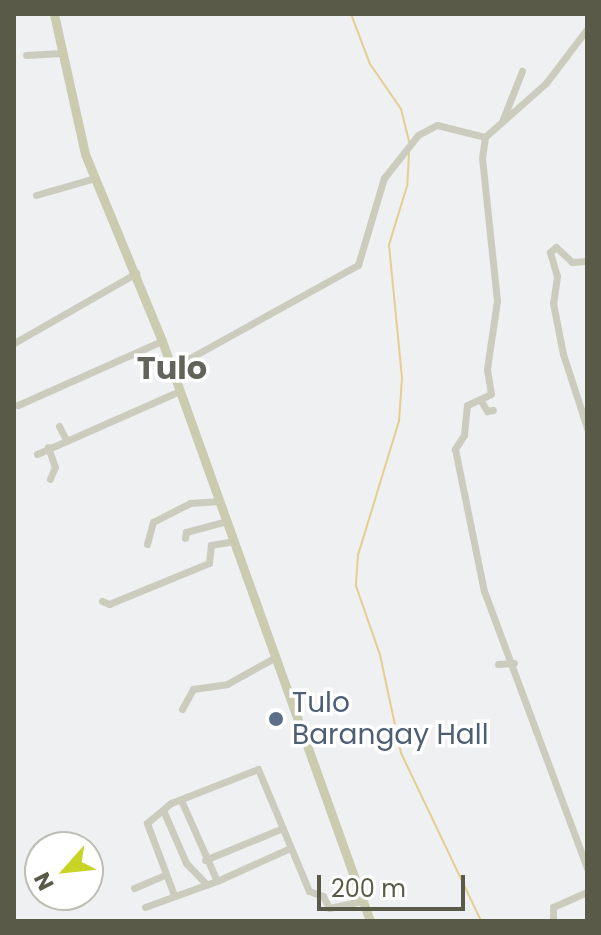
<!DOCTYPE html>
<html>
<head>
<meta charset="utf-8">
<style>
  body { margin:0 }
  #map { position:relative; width:601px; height:935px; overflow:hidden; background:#eef0f1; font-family:Poppins,sans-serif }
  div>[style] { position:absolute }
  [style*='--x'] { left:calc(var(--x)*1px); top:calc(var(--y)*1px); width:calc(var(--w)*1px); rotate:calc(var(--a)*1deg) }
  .stream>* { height:2px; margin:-1px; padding:0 1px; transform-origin:1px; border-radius:1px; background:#e6cd90 }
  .minor>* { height:7px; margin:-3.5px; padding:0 3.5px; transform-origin:3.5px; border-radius:3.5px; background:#ccccbe }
  .major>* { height:9px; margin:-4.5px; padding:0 4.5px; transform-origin:4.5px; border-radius:4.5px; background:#cbcbb0 }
  .dots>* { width:22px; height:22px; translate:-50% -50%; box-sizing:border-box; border:4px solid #fff; border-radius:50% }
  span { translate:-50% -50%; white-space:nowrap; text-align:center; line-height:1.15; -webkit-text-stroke:7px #fff; paint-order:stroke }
  .service-label { font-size:28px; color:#4e5e75 }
  .left { translate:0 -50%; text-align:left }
  .quarter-label { font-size:32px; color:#62635b; font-weight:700 }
  .frame { position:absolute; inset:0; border:16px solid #5a5a48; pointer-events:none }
  .north { position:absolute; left:24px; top:831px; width:80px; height:80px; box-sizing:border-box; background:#fff; border:2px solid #bdbdb6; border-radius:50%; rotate:243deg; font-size:22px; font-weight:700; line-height:32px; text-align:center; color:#5a5a48 }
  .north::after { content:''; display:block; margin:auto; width:28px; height:36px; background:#c8d425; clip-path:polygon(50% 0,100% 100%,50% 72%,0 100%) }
  .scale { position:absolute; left:317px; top:875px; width:148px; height:36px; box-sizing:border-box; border:4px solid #5a5a48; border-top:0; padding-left:10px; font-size:24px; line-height:28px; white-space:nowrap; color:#5a5a48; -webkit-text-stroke:6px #fff; paint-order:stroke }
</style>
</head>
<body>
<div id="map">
  <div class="stream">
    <div style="--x:351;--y:14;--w:53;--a:69.2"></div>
    <div style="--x:370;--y:64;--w:55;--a:55.4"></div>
    <div style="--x:401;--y:109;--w:34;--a:76"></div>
    <div style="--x:409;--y:153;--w:33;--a:93"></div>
    <div style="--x:407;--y:186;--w:62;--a:107"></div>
    <div style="--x:389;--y:245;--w:134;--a:84.4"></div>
    <div style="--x:402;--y:378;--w:43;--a:94"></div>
    <div style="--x:399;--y:421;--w:140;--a:107"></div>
    <div style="--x:358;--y:555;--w:31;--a:94"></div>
    <div style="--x:356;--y:586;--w:73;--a:70.8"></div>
    <div style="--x:380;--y:655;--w:100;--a:77.9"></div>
    <div style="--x:401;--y:753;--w:186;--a:64.5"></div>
  </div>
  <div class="minor">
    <div style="--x:587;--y:29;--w:68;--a:127.2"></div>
    <div style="--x:546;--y:83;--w:81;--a:138.5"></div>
    <div style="--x:485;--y:137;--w:21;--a:98"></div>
    <div style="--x:482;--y:158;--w:144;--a:84"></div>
    <div style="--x:497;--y:301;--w:69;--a:98.4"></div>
    <div style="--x:487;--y:369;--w:25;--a:81"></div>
    <div style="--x:491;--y:394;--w:26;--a:155"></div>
    <div style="--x:467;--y:405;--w:30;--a:96"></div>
    <div style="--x:464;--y:435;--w:17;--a:123"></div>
    <div style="--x:455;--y:449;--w:145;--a:78.5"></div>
    <div style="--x:484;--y:591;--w:296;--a:69.6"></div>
    <div style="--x:26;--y:55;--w:36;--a:-3"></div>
    <div style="--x:503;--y:119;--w:52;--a:-68.4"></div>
    <div style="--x:36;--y:195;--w:61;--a:-16.1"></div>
    <div style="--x:587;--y:261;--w:15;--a:176"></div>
    <div style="--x:572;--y:262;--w:22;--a:-137"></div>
    <div style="--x:556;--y:247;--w:8;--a:140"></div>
    <div style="--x:550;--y:252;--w:25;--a:74"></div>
    <div style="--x:557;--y:276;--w:27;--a:98"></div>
    <div style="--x:553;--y:303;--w:52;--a:78.9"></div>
    <div style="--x:563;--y:354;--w:78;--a:72"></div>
    <div style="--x:14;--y:343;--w:141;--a:-29.8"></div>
    <div style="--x:172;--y:368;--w:213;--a:-29"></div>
    <div style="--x:358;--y:265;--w:91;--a:-73.4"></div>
    <div style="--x:384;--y:178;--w:55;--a:-51.7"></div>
    <div style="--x:418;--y:135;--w:21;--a:-28"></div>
    <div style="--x:437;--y:125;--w:49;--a:14"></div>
    <div style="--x:481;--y:401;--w:12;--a:59"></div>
    <div style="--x:487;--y:411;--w:6;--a:-9"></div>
    <div style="--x:18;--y:405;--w:158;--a:-24"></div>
    <div style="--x:59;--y:426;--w:16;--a:63"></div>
    <div style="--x:48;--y:447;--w:21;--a:71"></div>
    <div style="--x:55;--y:467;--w:13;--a:113"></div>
    <div style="--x:37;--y:454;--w:156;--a:-23.8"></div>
    <div style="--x:185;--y:538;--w:6;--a:-81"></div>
    <div style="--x:186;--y:532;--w:42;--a:-15"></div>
    <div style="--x:147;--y:544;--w:23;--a:-75"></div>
    <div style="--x:153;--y:522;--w:42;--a:-27.2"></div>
    <div style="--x:190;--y:503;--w:30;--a:-4"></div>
    <div style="--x:102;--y:601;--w:8;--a:23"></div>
    <div style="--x:109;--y:604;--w:108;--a:-22.3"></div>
    <div style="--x:209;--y:563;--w:18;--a:-84"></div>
    <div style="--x:211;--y:545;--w:22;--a:-10"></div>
    <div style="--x:498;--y:664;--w:16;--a:-4"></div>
    <div style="--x:182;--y:709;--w:23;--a:-61"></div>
    <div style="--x:193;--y:689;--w:34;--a:-8"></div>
    <div style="--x:227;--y:684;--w:56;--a:-28.9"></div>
    <div style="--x:163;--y:810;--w:58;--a:66.5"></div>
    <div style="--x:186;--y:863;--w:30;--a:46"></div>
    <div style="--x:205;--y:860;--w:84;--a:-22.3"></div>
    <div style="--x:217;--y:881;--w:80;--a:-24.3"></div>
    <div style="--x:134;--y:888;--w:33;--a:-23"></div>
    <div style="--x:174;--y:895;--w:77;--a:-110.6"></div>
    <div style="--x:147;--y:823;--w:31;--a:-40"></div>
    <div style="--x:171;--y:803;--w:93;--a:-21.3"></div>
    <div style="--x:258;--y:769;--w:132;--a:67.3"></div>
    <div style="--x:309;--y:891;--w:15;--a:20"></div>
    <div style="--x:323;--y:896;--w:13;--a:63"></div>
    <div style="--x:329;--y:908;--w:35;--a:-12"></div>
    <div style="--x:145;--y:907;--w:77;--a:-19.9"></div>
    <div style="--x:217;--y:881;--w:89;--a:-114"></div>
    <div style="--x:553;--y:921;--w:14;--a:-90"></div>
    <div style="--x:553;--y:907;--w:37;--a:-24"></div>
  </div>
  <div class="major">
    <div style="--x:54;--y:14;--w:143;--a:77.5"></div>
    <div style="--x:85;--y:154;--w:202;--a:67.6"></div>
    <div style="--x:162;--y:341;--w:616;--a:70.27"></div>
  </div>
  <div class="dots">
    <div style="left:276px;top:719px;background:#5c6f8a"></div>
  </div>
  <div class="service-label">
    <span class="left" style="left:292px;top:719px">Tulo<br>Barangay Hall</span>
  </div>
  <div class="quarter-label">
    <span style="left:172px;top:368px">Tulo</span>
  </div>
  <div class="frame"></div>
  <div class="north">N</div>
  <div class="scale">200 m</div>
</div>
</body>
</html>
